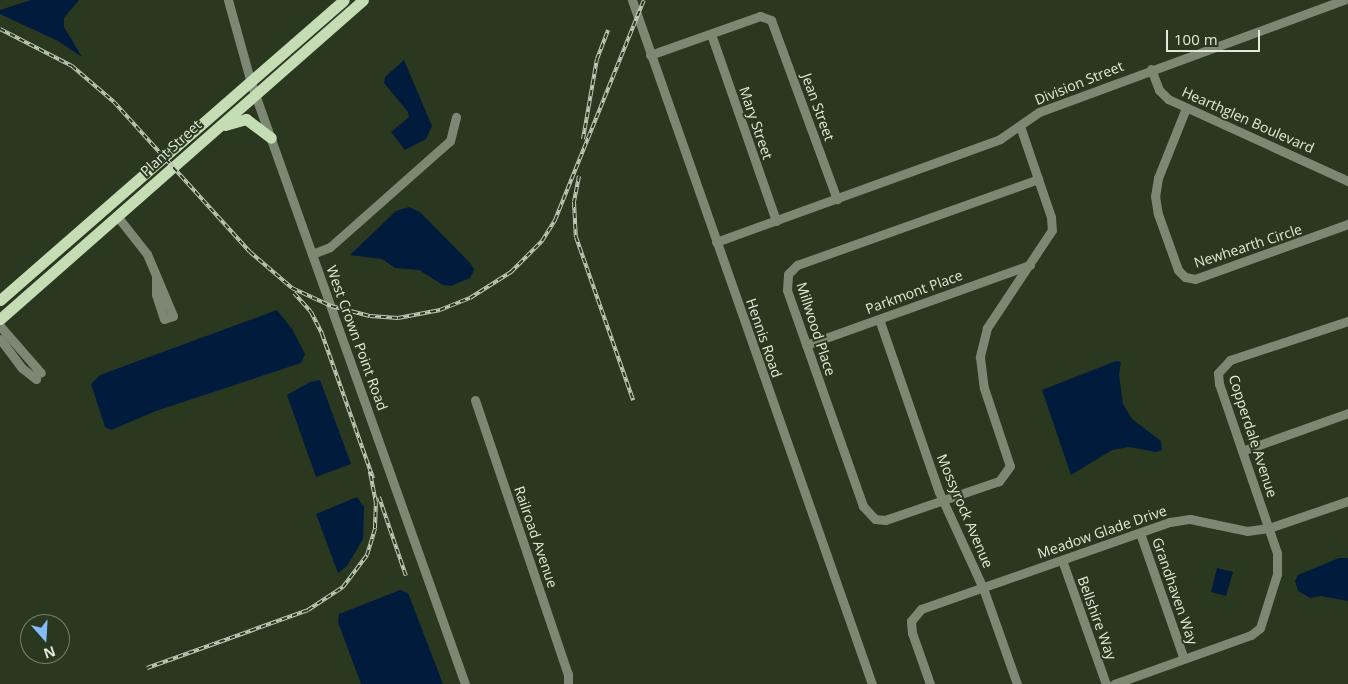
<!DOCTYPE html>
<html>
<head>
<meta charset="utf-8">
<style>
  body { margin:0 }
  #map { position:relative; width:1348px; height:684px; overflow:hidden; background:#2b3820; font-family:"Open Sans",sans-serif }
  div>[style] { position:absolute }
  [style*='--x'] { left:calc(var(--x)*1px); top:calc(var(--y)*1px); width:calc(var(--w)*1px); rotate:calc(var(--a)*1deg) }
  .water>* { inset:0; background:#001b3c }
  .minor>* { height:9px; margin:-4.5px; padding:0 4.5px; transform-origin:4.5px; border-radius:4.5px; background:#7d8874 }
  .major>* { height:11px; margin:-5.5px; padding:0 5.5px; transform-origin:5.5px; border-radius:5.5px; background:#c5ddb4 }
  .rail>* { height:4px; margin-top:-2px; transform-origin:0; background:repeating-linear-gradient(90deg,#2b3820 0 5.5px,#c1cab9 0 11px); box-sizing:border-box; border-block:1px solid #c1cab9 }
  span { translate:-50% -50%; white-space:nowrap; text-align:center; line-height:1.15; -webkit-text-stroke:4px #2b3820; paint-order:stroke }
  .street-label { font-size:14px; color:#e1eada }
  .north { position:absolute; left:20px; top:614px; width:50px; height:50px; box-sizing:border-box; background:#2b3820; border:1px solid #747f6a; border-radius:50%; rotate:161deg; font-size:14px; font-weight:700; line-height:20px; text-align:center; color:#e1eada }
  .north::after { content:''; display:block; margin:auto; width:18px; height:22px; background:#86bbfb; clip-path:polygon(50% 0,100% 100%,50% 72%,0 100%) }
  .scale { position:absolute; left:1166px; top:30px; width:94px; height:22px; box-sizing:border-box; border:2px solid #e1eada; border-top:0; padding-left:6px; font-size:15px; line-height:18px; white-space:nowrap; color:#e1eada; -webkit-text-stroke:4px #2b3820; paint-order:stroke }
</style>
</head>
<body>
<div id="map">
  <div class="water">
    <div style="clip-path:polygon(31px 0,79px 0,64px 18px,64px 27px,82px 57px,58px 41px,0 14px,0 10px)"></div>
    <div style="clip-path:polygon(404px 60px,432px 126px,426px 139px,405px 150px,391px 132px,409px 117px,408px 112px,384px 83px,385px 77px)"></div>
    <div style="clip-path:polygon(409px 207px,420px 212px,471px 264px,474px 270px,470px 278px,451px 286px,443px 285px,419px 270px,395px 268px,382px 259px,350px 255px,396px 211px)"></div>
    <div style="clip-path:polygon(277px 310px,292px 329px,305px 354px,301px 363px,156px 411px,111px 430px,105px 427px,91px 384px,100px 375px)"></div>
    <div style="clip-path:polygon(1116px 361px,1121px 362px,1119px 374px,1123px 404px,1132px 419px,1161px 441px,1162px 450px,1156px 452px,1129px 447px,1112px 450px,1071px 475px,1042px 390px)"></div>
    <div style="clip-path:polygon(320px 380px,351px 464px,316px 477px,287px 395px,310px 382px)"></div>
    <div style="clip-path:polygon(357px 497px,364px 507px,363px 539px,347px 566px,338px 573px,316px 514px)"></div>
    <div style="clip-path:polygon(1339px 558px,1348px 558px,1348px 601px,1321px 596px,1310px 598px,1298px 591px,1295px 581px,1298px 575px)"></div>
    <div style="clip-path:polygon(1217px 568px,1233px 572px,1226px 596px,1211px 592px)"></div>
    <div style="clip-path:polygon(400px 590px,408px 593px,443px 684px,361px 684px,338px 622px,339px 614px)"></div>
  </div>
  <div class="minor">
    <div style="--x:228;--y:0;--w:86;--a:74.5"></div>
    <div style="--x:251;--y:83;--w:638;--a:70.4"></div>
    <div style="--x:632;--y:0;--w:725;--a:70.67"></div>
    <div style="--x:711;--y:34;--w:198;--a:70.8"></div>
    <div style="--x:650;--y:55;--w:117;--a:-19.5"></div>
    <div style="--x:760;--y:16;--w:12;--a:20"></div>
    <div style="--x:771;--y:20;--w:191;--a:69.8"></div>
    <div style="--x:1151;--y:69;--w:22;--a:69"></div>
    <div style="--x:1159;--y:90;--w:13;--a:45"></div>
    <div style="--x:1168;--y:99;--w:198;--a:24.5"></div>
    <div style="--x:1186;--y:108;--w:75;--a:111.8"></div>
    <div style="--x:1158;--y:178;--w:18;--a:99"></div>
    <div style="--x:1155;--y:196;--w:18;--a:81"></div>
    <div style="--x:1158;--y:214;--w:59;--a:70.3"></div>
    <div style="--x:1178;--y:270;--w:10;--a:45"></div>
    <div style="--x:1185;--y:277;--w:10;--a:11"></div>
    <div style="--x:1195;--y:279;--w:163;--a:-19.8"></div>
    <div style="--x:1020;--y:126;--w:56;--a:71.2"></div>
    <div style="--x:1038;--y:179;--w:40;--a:71.1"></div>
    <div style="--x:1051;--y:217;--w:13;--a:86"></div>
    <div style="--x:1052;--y:230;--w:118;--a:123.6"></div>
    <div style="--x:987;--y:328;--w:30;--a:104"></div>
    <div style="--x:980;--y:357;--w:31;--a:83"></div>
    <div style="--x:984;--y:388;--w:82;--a:71.6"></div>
    <div style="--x:1010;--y:466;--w:19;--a:126"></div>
    <div style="--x:999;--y:481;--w:120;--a:161.1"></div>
    <div style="--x:885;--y:520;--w:10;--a:-174"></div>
    <div style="--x:875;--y:519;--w:18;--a:-133"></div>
    <div style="--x:863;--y:506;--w:229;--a:-109.4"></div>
    <div style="--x:787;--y:290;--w:16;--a:-86"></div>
    <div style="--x:788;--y:274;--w:13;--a:-45"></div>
    <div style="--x:797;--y:265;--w:256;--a:-19.6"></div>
    <div style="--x:117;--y:216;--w:48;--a:51.7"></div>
    <div style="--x:147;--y:254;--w:67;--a:67.2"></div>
    <div style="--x:173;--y:316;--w:9;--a:162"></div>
    <div style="--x:164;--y:319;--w:26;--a:-108"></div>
    <div style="--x:156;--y:294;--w:16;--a:-90"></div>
    <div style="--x:716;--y:242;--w:302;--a:-19.9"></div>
    <div style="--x:1000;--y:139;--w:47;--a:-34.7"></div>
    <div style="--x:1039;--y:112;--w:325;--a:-20.2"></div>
    <div style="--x:312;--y:254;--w:19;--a:-21"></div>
    <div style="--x:330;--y:247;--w:160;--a:-41.5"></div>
    <div style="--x:450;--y:141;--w:25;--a:-76"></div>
    <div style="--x:879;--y:319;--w:183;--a:70.9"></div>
    <div style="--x:939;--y:492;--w:106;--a:65.4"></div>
    <div style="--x:983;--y:588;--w:102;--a:70.5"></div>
    <div style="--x:0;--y:326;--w:62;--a:48.9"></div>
    <div style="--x:0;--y:339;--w:36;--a:53"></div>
    <div style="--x:22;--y:368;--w:18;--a:38"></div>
    <div style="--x:806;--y:345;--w:238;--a:-19.7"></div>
    <div style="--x:475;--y:400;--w:289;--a:71.3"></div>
    <div style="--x:568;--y:674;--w:10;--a:90"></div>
    <div style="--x:1242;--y:451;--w:113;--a:-19.7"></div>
    <div style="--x:1140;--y:533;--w:133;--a:70.8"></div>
    <div style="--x:1062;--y:560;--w:132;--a:70.5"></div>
    <div style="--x:930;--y:684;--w:54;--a:-109.4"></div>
    <div style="--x:912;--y:633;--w:12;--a:-95"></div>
    <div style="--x:911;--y:621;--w:16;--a:-50"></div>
    <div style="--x:921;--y:609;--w:264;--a:-19.3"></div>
    <div style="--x:1170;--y:522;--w:20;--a:-9"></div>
    <div style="--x:1190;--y:519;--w:58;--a:11.9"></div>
    <div style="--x:1247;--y:531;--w:22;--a:-8"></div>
    <div style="--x:1269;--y:528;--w:83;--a:-18.9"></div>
    <div style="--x:1114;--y:684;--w:145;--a:-19.7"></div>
    <div style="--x:1251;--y:635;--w:11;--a:-38"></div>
    <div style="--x:1260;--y:628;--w:57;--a:-72.5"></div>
    <div style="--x:1277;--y:574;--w:21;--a:-90"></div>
    <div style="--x:1277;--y:553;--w:179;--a:-108.9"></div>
    <div style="--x:1219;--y:384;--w:11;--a:-95"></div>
    <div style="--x:1218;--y:373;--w:18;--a:-47"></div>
    <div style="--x:1230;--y:360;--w:124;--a:-18.3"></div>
  </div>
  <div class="major">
    <div style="--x:225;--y:125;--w:22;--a:-16"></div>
    <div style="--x:246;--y:119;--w:31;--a:37"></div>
    <div style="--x:0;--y:300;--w:456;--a:-41.1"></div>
    <div style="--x:0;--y:319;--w:483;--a:-41.3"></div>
  </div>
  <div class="rail">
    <div style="--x:0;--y:29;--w:81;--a:27.2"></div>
    <div style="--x:72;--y:66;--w:55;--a:40.6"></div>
    <div style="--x:114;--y:102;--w:202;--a:47.8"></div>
    <div style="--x:250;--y:252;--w:55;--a:40.6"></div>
    <div style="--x:292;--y:288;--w:43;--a:24.8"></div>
    <div style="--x:331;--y:306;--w:40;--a:14.4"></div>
    <div style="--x:370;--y:316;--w:28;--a:4"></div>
    <div style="--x:398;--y:318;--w:43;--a:-10.8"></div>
    <div style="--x:440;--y:310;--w:32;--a:-22"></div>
    <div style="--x:470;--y:298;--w:49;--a:-32.4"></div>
    <div style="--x:511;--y:272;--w:44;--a:-45"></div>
    <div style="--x:542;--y:241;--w:25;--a:-58"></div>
    <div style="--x:555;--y:220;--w:237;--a:-68"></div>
    <div style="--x:583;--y:139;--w:81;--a:-80.1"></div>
    <div style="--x:597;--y:59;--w:31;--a:-69"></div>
    <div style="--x:579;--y:176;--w:26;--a:101"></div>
    <div style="--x:574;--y:202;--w:35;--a:87"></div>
    <div style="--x:576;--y:237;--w:173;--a:70.7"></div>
    <div style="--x:294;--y:293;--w:25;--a:48"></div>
    <div style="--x:311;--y:312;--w:25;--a:63"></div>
    <div style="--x:322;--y:334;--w:153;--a:70.5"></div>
    <div style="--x:379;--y:497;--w:83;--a:71.1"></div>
    <div style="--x:147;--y:668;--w:171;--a:-19.8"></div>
    <div style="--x:308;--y:610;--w:42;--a:-33.3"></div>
    <div style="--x:343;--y:587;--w:40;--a:-53"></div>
    <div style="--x:367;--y:555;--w:28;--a:-73"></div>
    <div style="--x:375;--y:528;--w:25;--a:-88"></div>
    <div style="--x:376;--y:503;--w:32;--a:-101"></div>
  </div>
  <div class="street-label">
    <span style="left:1079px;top:83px;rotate:-22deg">Division Street</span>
    <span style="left:818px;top:107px;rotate:70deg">Jean Street</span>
    <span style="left:1248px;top:120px;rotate:24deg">Hearthglen Boulevard</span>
    <span style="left:756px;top:123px;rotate:71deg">Mary Street</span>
    <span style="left:171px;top:148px;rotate:-42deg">Plant Street</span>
    <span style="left:1248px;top:246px;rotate:-18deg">Newhearth Circle</span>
    <span style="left:914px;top:292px;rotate:-20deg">Parkmont Place</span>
    <span style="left:816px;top:329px;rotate:72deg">Millwood Place</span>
    <span style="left:357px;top:338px;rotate:70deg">West Crown Point Road</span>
    <span style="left:764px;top:338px;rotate:71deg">Hennis Road</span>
    <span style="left:1253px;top:436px;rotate:72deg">Copperdale Avenue</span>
    <span style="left:965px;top:511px;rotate:67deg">Mossyrock Avenue</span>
    <span style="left:1102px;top:532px;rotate:-19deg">Meadow Glade Drive</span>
    <span style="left:536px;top:537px;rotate:71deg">Railroad Avenue</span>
    <span style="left:1175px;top:591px;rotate:71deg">Grandhaven Way</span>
    <span style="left:1097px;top:618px;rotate:70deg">Bellshire Way</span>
  </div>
  <div class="north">N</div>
  <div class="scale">100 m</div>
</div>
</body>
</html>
